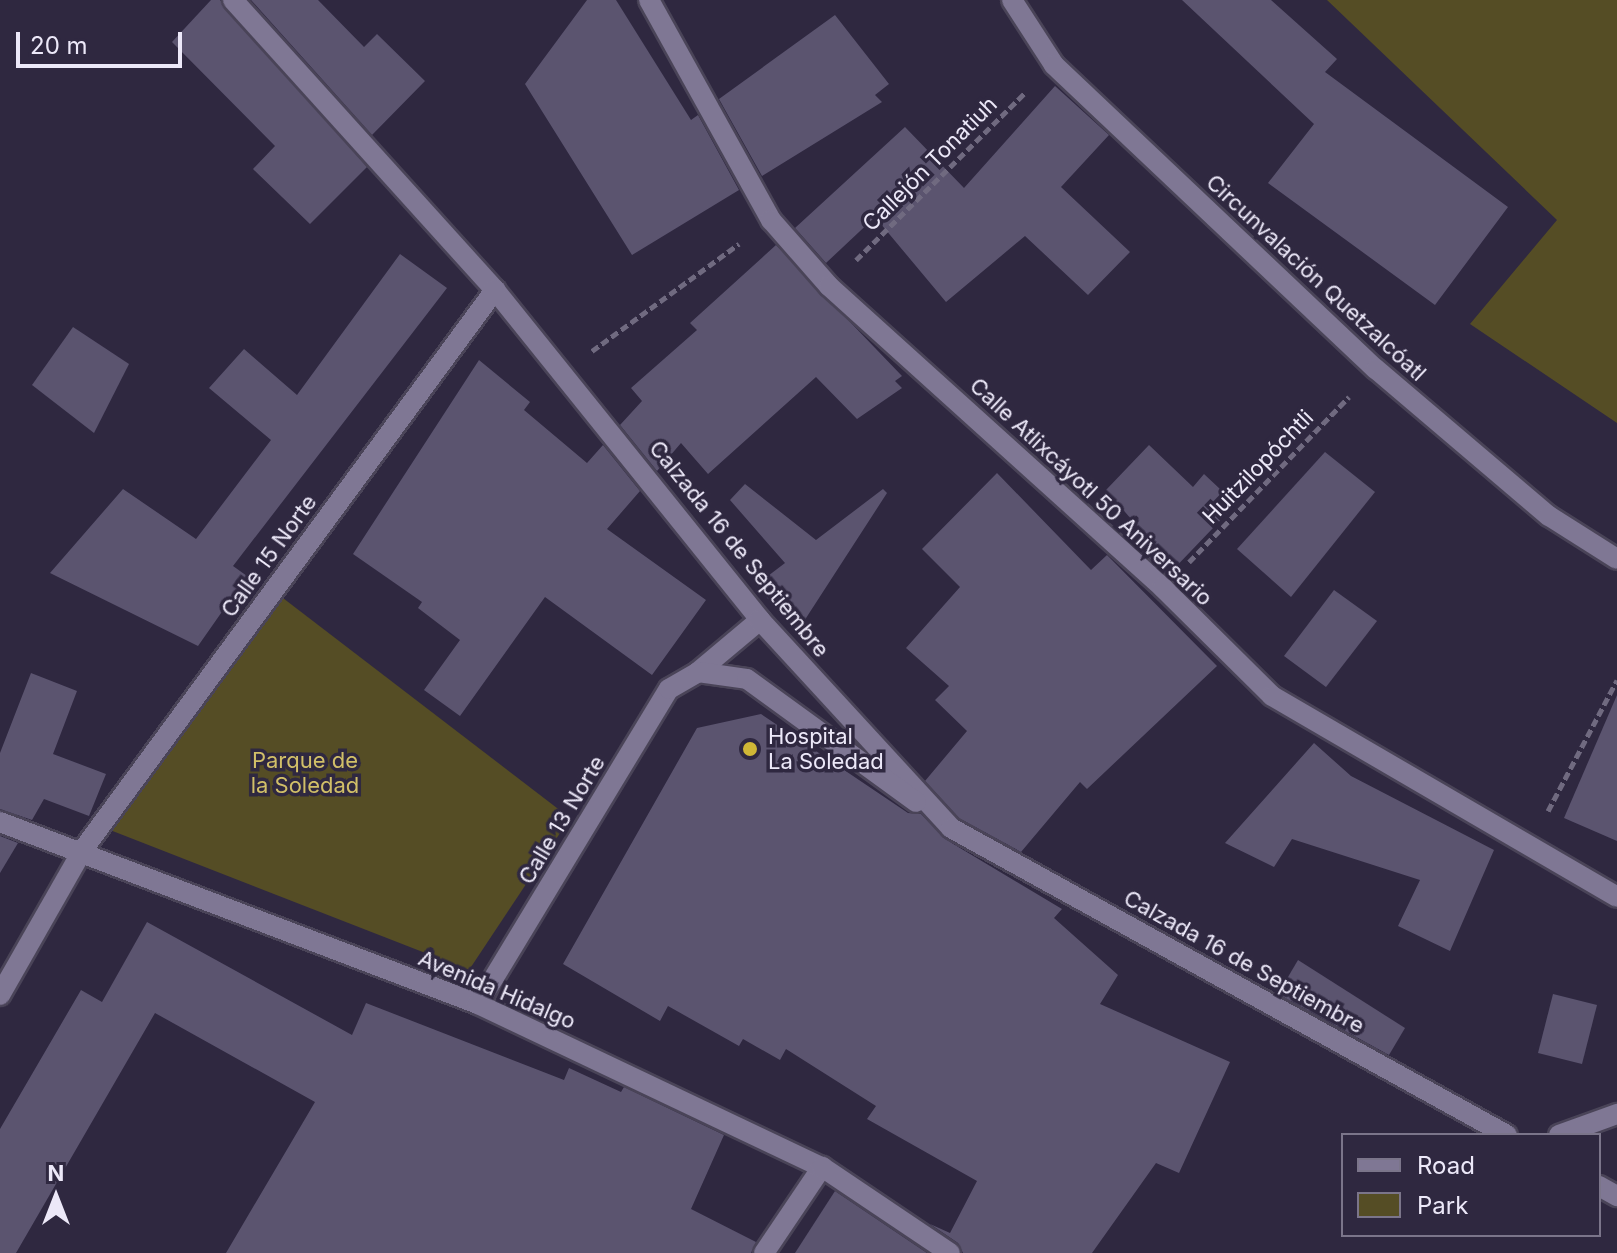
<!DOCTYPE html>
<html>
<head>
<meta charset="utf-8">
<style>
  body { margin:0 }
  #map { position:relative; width:1617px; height:1253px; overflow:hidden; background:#2f2840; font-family:Inter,sans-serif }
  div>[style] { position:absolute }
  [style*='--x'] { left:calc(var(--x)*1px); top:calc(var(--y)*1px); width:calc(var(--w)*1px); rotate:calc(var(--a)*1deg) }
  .green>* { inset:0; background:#554d25 }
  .building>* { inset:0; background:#5b546f }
  .path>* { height:5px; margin-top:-2.5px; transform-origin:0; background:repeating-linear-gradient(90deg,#706a80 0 8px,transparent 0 12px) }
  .roads { filter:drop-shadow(2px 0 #4a4458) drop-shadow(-2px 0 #4a4458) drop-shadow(0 2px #4a4458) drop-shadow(0 -2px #4a4458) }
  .pedestrian>* { height:20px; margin:-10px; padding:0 10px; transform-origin:10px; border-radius:10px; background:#7f7794 }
  .minor>* { height:20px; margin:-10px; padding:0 10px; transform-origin:10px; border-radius:10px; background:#7f7794 }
  .tertiary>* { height:20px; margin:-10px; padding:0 10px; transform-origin:10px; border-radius:10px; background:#7f7794 }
  .dots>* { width:22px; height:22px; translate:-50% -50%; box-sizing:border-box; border:4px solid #2f2840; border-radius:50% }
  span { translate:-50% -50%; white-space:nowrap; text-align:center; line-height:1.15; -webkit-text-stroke:7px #2f2840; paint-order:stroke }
  .street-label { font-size:22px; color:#ece8f8 }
  .poi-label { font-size:22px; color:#ece8f8 }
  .left { translate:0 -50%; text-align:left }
  .park-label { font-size:22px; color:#d1bf68 }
  .legend { position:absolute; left:1341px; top:1133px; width:260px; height:104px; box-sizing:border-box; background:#2f2840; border:2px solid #7b758a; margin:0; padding:10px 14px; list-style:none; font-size:24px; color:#ece8f8 }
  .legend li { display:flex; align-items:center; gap:16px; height:40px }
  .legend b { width:40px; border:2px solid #7b758a }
  .north { position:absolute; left:16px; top:1157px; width:80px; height:80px; -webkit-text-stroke:6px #2f2840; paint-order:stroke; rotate:0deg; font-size:22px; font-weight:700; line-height:32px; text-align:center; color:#ece8f8 }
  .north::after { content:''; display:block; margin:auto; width:28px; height:36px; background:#ece8f8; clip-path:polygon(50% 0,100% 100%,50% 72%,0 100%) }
  .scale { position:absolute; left:16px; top:32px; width:166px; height:36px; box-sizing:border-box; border:4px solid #ece8f8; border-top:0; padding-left:10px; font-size:24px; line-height:28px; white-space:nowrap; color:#ece8f8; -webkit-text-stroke:6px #2f2840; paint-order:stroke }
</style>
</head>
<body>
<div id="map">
  <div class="green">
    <div style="clip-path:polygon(1327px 0,1617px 0,1617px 423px,1470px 324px,1557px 220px)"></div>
    <div style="clip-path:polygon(279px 595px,570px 818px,469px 970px,110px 830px)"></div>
  </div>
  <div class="building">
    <div style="clip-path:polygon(211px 0,220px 0,367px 167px,310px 224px,253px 169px,275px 146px,172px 42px)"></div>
    <div style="clip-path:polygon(251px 0,318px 0,364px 47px,377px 34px,425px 81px,372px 135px)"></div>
    <div style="clip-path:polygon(587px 0,616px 0,691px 120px,698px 115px,739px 190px,632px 255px,525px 84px)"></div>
    <div style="clip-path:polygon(1182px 0,1271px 0,1337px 59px,1325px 72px,1508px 207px,1435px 305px,1268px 183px,1314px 124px)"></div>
    <div style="clip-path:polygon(835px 15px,889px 84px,875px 95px,882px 102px,762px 176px,719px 99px)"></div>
    <div style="clip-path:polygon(1055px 86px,1109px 135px,1061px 187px,1130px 252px,1088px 295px,1025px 236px,946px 302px,875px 217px,826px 263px,795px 228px,905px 127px,964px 188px)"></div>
    <div style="clip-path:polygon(776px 245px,902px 376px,895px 381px,902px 388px,857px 419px,816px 377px,708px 474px,681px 443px,657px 471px,620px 425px,642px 401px,631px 388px,697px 330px,690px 323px)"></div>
    <div style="clip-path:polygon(400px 254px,447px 288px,233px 566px,247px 576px,198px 646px,50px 573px,123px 489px,196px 539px,271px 440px,209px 388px,244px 349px,297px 395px)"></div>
    <div style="clip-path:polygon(73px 327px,129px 364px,94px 433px,32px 385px)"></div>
    <div style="clip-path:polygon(479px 360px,530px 402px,524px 410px,587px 463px,603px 445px,640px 491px,607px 529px,706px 600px,652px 675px,545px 597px,460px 716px,424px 690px,460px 640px,418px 608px,422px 602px,353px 554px)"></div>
    <div style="clip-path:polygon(1149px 445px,1193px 487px,1204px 474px,1236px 504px,1168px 575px,1127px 538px,1138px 527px,1106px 490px)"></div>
    <div style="clip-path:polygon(1325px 452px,1375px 492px,1291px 597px,1237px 549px)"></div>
    <div style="clip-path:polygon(997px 473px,1091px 570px,1107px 555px,1217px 666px,1087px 789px,1080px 782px,1021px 852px,959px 818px,925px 781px,967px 731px,935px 700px,949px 686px,906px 648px,960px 587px,922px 549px)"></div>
    <div style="clip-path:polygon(745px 484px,816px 540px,883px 489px,887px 493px,797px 632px,756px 585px,785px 563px,730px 500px)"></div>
    <div style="clip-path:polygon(1334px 590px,1377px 621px,1326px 687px,1284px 656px)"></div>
    <div style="clip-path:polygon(31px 673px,77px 691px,53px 754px,106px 774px,89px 816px,44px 799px,32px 820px,0 809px,0 753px)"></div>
    <div style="clip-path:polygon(1617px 695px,1617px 841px,1564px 818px)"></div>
    <div style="clip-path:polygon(761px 714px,908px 813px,921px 814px,945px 839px,1062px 909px,1054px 918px,1118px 975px,1100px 1004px,1230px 1062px,1179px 1173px,1156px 1163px,1092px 1253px,963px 1253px,958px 1243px,930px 1224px,950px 1233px,977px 1181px,867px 1119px,876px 1106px,786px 1049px,780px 1060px,743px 1039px,739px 1046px,668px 1006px,660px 1021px,563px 964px,697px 728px)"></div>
    <div style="clip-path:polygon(1314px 743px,1351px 776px,1494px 850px,1450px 951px,1398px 926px,1420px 880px,1292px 839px,1274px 867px,1225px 843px)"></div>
    <div style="clip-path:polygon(0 836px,18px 843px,0 873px)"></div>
    <div style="clip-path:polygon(147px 922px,352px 1035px,366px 1003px,564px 1080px,569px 1068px,621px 1092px,624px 1087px,724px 1135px,691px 1209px,756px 1242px,751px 1253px,226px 1253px,315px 1102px,155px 1013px,16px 1253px,0 1253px,0 1129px,81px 990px,102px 1002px)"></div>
    <div style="clip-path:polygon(1298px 960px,1405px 1028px,1389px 1055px,1278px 994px)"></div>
    <div style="clip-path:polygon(1553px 994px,1597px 1005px,1582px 1064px,1538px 1053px)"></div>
    <div style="clip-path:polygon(835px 1191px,927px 1253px,795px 1253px)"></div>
  </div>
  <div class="path">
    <div style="--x:856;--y:260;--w:238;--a:-44.7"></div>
    <div style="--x:592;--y:351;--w:182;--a:-36.1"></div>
    <div style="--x:1189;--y:562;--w:230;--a:-45.9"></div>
    <div style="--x:1548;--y:811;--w:148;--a:-62.2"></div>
  </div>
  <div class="roads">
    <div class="pedestrian">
      <div style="--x:1012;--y:0;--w:77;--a:57.1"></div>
      <div style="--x:1054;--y:65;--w:443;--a:43.4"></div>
      <div style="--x:1376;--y:369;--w:227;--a:40.4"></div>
      <div style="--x:1549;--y:516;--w:80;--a:32.3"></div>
      <div style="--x:698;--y:672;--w:81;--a:-40"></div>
    </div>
    <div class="minor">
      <div style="--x:233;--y:0;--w:391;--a:47.9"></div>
      <div style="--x:495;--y:290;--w:423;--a:51.2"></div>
      <div style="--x:760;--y:620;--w:282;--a:47.4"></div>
      <div style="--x:951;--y:828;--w:635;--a:28.91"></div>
      <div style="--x:649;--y:0;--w:252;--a:61"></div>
      <div style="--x:771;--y:220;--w:88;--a:48.7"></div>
      <div style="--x:829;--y:286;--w:450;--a:42.1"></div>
      <div style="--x:1163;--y:588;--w:153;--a:44.7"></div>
      <div style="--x:1272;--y:696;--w:399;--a:30.2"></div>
      <div style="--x:0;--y:995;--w:166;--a:-60.3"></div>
      <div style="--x:82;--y:851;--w:697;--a:-53.64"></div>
      <div style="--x:478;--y:1004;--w:368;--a:-58.8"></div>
      <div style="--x:669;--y:689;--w:34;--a:-30"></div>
      <div style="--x:698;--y:672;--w:49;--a:8.1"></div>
      <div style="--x:747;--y:679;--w:209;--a:36"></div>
      <div style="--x:1559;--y:1135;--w:62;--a:-19.9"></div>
      <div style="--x:1599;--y:1186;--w:21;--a:29"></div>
      <div style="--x:764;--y:1253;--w:104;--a:-56"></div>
    </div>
    <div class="tertiary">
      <div style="--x:0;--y:822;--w:511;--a:20.84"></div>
      <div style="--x:478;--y:1004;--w:381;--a:25.4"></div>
      <div style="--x:822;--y:1167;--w:154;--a:33.9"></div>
    </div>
  </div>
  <div class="dots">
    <div style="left:750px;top:749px;background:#d0b736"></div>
  </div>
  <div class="street-label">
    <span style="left:930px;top:164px;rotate:-45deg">Callejón Tonatiuh</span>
    <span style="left:1316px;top:278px;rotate:43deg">Circunvalación Quetzalcóatl</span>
    <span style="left:1258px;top:467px;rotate:-46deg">Huitzilopóchtli</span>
    <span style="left:1091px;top:492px;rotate:43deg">Calle Atlixcáyotl 50 Aniversario</span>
    <span style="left:739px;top:549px;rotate:51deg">Calzada 16 de Septiembre</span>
    <span style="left:269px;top:556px;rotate:-54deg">Calle 15 Norte</span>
    <span style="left:562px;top:820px;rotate:-59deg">Calle 13 Norte</span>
    <span style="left:1244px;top:962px;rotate:29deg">Calzada 16 de Septiembre</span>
    <span style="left:497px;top:990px;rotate:23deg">Avenida Hidalgo</span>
  </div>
  <div class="poi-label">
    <span class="left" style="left:768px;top:749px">Hospital<br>La Soledad</span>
  </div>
  <div class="park-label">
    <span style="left:305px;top:773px">Parque de<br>la Soledad</span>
  </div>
  <ul class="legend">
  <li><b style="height:10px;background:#7f7794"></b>Road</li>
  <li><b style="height:22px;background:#554d25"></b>Park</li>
  </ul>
  <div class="north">N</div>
  <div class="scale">20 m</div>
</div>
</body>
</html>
